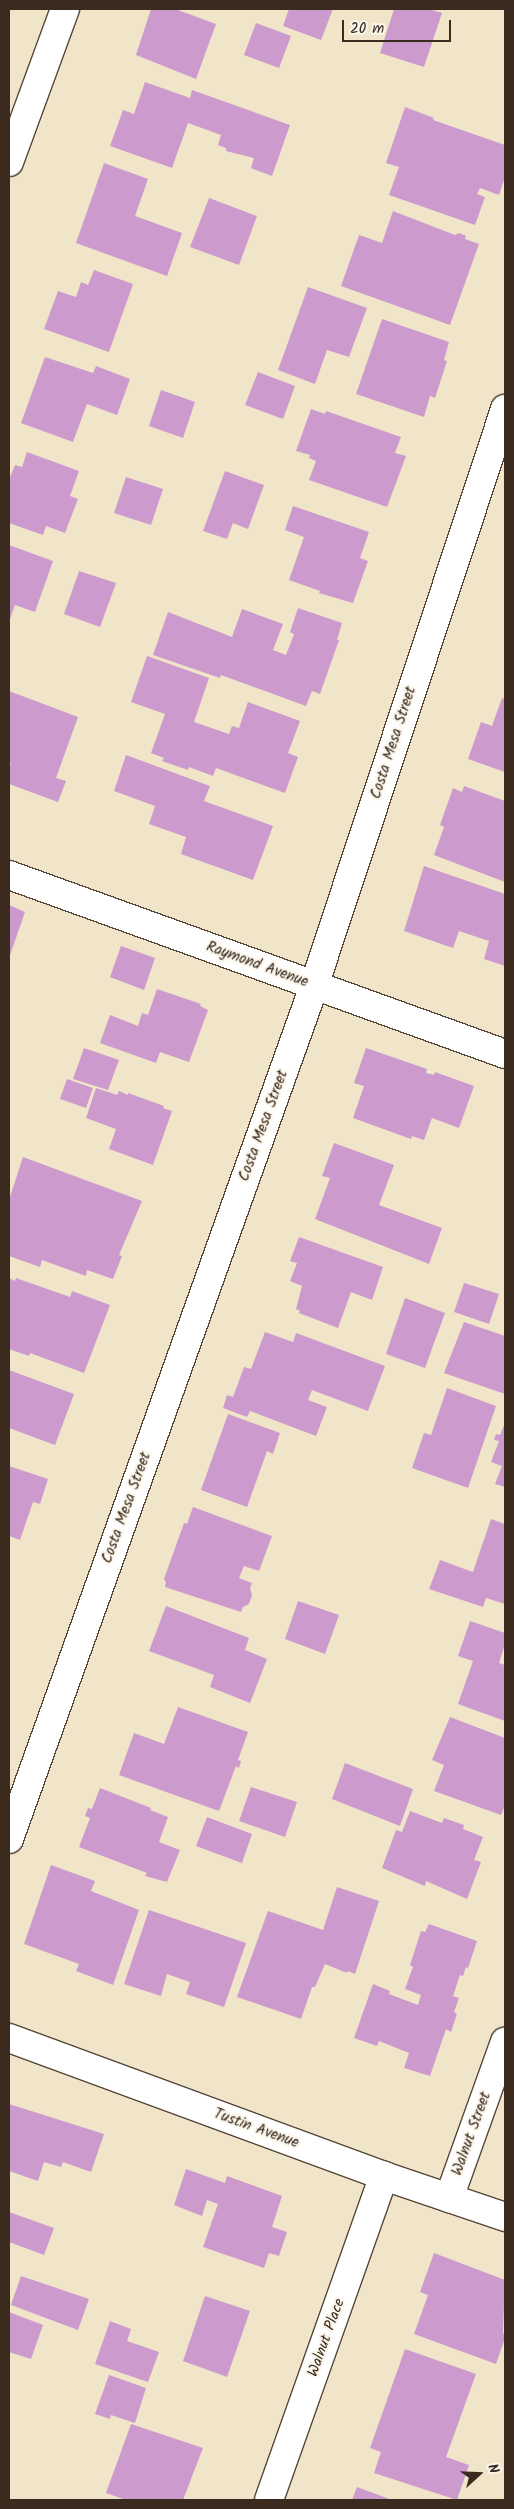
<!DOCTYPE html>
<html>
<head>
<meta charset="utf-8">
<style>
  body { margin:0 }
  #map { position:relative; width:514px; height:2509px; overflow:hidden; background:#f1e5c9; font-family:Kalam,sans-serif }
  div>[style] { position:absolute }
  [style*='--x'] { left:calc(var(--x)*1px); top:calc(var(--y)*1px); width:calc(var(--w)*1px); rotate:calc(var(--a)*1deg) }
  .building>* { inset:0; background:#cc9acd }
  .roads { filter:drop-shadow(1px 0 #564638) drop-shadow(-1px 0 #564638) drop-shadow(0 1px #564638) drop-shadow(0 -1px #564638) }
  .street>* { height:28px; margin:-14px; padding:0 14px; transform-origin:14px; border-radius:14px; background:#fff }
  .secondary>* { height:28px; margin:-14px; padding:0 14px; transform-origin:14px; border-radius:14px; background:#fff }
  span { translate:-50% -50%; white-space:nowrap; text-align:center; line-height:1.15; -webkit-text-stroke:4.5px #fbf7ec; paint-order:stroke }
  .street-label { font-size:15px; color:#3b2a1e }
  .frame { position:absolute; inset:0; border:10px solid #3b2a1e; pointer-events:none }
  .north { position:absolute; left:454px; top:2449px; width:50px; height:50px; -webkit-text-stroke:4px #fbf7ec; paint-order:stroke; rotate:70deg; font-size:14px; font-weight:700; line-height:20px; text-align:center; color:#3b2a1e }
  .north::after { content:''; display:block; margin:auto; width:18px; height:22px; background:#3b2a1e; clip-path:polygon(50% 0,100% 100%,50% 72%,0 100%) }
  .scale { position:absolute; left:342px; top:20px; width:109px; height:22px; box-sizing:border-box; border:2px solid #3b2a1e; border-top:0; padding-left:6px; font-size:15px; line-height:18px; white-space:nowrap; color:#3b2a1e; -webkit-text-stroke:4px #fbf7ec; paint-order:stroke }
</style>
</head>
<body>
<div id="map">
  <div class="building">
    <div style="clip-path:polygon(151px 9px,175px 9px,216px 24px,196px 79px,136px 55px)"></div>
    <div style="clip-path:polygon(289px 9px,333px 9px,321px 40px,283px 26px)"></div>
    <div style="clip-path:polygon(394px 9px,429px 9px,442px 13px,424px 67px,380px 53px)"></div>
    <div style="clip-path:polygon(256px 23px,291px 36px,279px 68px,244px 55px)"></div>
    <div style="clip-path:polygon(145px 82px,190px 98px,192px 90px,290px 125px,272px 176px,251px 168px,254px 158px,226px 151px,226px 148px,218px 145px,221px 135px,188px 123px,172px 168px,110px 146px,123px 110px,134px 114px)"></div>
    <div style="clip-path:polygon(405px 107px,434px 118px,433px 120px,505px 145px,505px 177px,499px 195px,480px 188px,477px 194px,485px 197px,475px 225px,389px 195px,399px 167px,386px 163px)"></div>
    <div style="clip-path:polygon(104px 163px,148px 179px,135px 216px,182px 233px,167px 276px,76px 243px)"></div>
    <div style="clip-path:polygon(209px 198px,257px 216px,239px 265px,190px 247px)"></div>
    <div style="clip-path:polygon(393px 211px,455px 235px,459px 233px,466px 236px,465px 239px,479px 244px,450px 325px,341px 286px,359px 235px,382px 243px)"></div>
    <div style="clip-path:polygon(94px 270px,133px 284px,109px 352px,44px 329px,58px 291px,76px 297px,81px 282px,88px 285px)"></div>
    <div style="clip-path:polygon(308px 287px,367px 308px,349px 357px,327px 350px,315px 384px,278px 370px)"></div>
    <div style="clip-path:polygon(382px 319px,449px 342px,444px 360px,447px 361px,435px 398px,430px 396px,424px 417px,356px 394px)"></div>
    <div style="clip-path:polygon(45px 357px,93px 373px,96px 366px,130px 379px,117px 415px,87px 404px,73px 442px,21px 423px)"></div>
    <div style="clip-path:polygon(258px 372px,295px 386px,283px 419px,245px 405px)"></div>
    <div style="clip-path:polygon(161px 390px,195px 402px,183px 438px,149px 426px)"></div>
    <div style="clip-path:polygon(311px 409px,325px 414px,326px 411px,401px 437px,395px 453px,406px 456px,387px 507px,309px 480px,316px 461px,309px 458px,310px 455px,296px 451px)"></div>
    <div style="clip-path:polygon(27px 452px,79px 471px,70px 496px,78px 499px,65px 533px,46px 526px,43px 535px,9px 523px,9px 480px,15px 465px,22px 467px)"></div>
    <div style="clip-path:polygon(225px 471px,264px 485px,248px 529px,233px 523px,227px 539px,203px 531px)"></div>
    <div style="clip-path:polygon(126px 477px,163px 489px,151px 525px,114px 513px)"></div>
    <div style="clip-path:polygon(293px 506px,369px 532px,360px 558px,368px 561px,353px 603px,319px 593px,320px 591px,289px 580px,304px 537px,285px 530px)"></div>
    <div style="clip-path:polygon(9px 545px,53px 561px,35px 612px,15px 605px,9px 622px)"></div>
    <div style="clip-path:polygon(79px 571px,116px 583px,100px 627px,64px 614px)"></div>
    <div style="clip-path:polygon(298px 608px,342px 623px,337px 640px,339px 640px,320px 694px,312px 691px,306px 706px,221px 675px,220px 678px,153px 655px,168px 612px,232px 637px,242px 609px,283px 624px,273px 650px,286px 655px,294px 634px,290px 632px)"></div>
    <div style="clip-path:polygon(147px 656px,209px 678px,194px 722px,229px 734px,232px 726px,239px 728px,248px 702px,300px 721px,288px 753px,298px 757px,285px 793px,216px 768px,213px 776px,189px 767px,188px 770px,162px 761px,164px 758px,151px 753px,165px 714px,131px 702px)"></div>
    <div style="clip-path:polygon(9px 691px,78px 717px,56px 778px,66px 781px,58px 802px,9px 784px,9px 769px,11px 764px,9px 763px)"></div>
    <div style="clip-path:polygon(502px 698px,505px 699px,505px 772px,468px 759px,481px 722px,492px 726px)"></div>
    <div style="clip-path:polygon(126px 755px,210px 786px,204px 801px,273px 826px,253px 880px,181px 854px,186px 837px,149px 824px,155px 806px,114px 791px)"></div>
    <div style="clip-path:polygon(464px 786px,505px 801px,505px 882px,434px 855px,444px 827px,440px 825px,453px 788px,462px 792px)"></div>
    <div style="clip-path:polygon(424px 866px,505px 894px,505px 966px,484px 959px,489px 941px,459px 931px,453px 948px,404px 931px)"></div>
    <div style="clip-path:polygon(9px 905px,25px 912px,9px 958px)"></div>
    <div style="clip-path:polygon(121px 946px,155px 958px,144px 990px,110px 977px)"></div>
    <div style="clip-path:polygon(157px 989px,201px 1004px,200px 1006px,208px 1010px,189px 1062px,160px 1052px,156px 1063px,100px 1043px,110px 1015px,138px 1026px,142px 1013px,148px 1015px)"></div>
    <div style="clip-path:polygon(84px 1048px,119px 1060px,108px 1090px,73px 1079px)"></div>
    <div style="clip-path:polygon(366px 1048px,427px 1069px,426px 1073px,434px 1075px,435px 1072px,474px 1086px,459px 1128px,432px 1118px,424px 1140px,412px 1136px,411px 1139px,353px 1118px,364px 1086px,354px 1083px)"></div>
    <div style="clip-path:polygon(67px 1079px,93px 1088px,86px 1108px,60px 1099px)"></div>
    <div style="clip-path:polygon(96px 1088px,117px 1095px,119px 1091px,128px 1095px,128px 1093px,164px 1106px,163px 1108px,172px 1111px,153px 1165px,109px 1149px,116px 1129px,86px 1118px)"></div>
    <div style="clip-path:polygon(334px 1143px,394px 1165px,379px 1205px,442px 1228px,429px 1264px,315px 1219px,330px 1178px,322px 1176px)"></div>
    <div style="clip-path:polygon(23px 1157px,142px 1201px,119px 1255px,122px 1256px,113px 1279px,87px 1270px,86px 1276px,42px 1260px,40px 1267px,9px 1256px,9px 1200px)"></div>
    <div style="clip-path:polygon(299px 1237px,383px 1267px,372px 1300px,351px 1292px,338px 1328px,299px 1313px,300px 1311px,296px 1309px,302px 1286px,290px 1281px,297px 1263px,290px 1261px)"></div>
    <div style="clip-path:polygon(9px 1278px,15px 1281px,16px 1278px,70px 1297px,72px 1291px,110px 1305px,84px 1373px,30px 1353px,29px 1356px,9px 1349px)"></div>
    <div style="clip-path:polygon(464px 1283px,499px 1294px,489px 1324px,454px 1312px)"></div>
    <div style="clip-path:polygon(405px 1298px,445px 1313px,425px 1368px,386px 1354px)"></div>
    <div style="clip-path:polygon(464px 1322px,505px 1336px,505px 1394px,444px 1373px)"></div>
    <div style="clip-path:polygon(265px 1332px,293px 1342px,296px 1333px,385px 1366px,368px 1411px,312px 1390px,308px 1400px,327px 1407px,316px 1436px,250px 1411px,247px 1417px,223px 1408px,227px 1395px,233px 1397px,244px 1367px,251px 1369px)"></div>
    <div style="clip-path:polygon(9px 1370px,74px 1394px,55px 1445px,9px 1428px)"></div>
    <div style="clip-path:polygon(447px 1388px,496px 1406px,468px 1488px,412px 1468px,424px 1433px,431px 1435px)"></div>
    <div style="clip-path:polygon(228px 1414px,280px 1433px,273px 1454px,267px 1451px,247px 1507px,201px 1490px)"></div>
    <div style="clip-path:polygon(505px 1423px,505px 1487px,495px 1484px,502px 1466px,491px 1462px,499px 1441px,494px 1440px,496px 1434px,500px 1435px)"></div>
    <div style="clip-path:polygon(9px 1466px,48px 1479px,40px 1504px,33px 1502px,20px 1540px,9px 1536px)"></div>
    <div style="clip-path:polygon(193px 1507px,272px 1536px,259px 1571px,244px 1566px,239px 1578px,252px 1583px,250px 1588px,252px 1595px,249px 1604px,243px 1607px,241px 1612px,165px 1587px,166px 1582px,164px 1579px,184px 1523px,187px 1524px)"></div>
    <div style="clip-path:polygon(491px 1519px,505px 1524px,505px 1604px,486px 1598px,483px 1607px,429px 1589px,440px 1560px,473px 1572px)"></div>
    <div style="clip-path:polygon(298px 1601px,339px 1615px,325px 1654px,285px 1639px)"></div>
    <div style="clip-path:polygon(166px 1606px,249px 1638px,245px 1650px,267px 1659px,250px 1703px,210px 1687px,214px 1675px,149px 1651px)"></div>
    <div style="clip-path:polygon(470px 1621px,505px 1633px,505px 1644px,499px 1663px,505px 1665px,505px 1721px,458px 1704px,473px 1661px,458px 1656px)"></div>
    <div style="clip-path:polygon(178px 1707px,248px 1732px,238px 1760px,241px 1761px,239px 1768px,236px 1766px,219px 1811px,119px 1775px,134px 1733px,164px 1744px)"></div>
    <div style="clip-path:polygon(450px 1717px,505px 1738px,505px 1805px,501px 1815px,434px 1791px,444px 1765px,432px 1760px)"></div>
    <div style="clip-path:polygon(345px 1763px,413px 1789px,400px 1826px,332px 1799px)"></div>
    <div style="clip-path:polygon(251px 1787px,297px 1802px,285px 1837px,239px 1821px)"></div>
    <div style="clip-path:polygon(100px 1788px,151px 1808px,150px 1810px,168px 1817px,159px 1842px,180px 1850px,167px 1882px,145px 1876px,147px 1873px,79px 1847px,90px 1818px,85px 1816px,88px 1808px,92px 1809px)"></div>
    <div style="clip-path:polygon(410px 1811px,442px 1823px,444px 1818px,464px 1825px,463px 1829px,483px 1837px,474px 1860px,481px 1862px,467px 1899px,426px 1881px,425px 1886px,382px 1868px,396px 1830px,402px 1832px)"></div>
    <div style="clip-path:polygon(207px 1817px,252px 1834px,242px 1863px,196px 1846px)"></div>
    <div style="clip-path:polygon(51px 1865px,95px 1881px,91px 1891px,139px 1910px,113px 1985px,76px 1971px,79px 1964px,24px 1944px)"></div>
    <div style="clip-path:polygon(337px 1887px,379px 1901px,355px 1974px,348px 1971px,347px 1973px,325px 1964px,315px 1987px,312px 1987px,301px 2019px,237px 1997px,268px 1911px,323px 1930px)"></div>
    <div style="clip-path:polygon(149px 1910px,246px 1943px,224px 2007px,186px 1994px,190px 1982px,167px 1974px,161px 1996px,124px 1984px)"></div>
    <div style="clip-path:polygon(429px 1924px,477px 1941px,468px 1968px,466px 1967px,463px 1976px,460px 1975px,453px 1996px,459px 1998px,454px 2012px,457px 2014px,451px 2032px,446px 2029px,430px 2076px,404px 2068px,409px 2053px,379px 2041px,377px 2046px,354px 2038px,373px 1984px,390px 1991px,389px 1994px,418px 2005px,421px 1995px,405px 1989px,413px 1967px,410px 1965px,421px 1931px,425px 1932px)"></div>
    <div style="clip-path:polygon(9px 2104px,104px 2134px,91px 2172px,63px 2162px,61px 2167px,44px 2162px,38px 2181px,9px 2171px)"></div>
    <div style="clip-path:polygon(186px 2169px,225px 2183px,227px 2176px,282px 2196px,272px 2227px,287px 2232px,279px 2256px,269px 2253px,264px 2268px,203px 2247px,218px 2204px,207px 2200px,202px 2216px,174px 2205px)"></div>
    <div style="clip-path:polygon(9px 2212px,54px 2228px,44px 2255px,9px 2242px)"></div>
    <div style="clip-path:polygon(434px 2253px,505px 2280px,503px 2332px,505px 2338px,496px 2364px,414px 2334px,428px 2295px,420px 2292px)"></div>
    <div style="clip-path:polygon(21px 2276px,89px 2299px,78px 2330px,11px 2305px)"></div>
    <div style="clip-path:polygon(205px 2296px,250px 2311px,227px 2377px,183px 2361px)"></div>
    <div style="clip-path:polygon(9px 2312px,43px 2325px,31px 2359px,9px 2352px)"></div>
    <div style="clip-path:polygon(110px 2321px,131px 2329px,127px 2341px,159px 2352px,148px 2382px,95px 2364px)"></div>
    <div style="clip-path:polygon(405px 2349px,476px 2374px,446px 2457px,469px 2465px,457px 2500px,374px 2473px,381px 2452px,370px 2448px)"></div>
    <div style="clip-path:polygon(109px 2375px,146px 2388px,135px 2423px,111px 2415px,110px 2419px,95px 2414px)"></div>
    <div style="clip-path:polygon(131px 2424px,203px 2448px,183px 2500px,126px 2500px,106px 2493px)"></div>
    <div style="clip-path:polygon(357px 2487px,392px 2500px,352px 2500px)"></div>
  </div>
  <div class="roads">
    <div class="street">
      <div style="--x:9;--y:875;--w:527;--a:19.84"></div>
      <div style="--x:9;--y:1839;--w:906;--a:-70.32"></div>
      <div style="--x:314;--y:986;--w:608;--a:-71.68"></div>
      <div style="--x:449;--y:2198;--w:166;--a:-70.3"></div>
      <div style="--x:269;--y:2500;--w:344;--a:-70.5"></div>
    </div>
    <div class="secondary">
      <div style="--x:9;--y:162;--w:163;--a:-69.9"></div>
      <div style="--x:9;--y:2038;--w:400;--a:20.2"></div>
      <div style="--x:384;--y:2176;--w:128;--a:18.7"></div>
    </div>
  </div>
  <div class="street-label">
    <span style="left:394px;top:743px;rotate:-72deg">Costa Mesa Street</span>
    <span style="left:257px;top:965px;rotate:20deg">Raymond Avenue</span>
    <span style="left:264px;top:1126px;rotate:-70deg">Costa Mesa Street</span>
    <span style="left:127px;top:1508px;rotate:-70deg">Costa Mesa Street</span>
    <span style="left:256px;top:2129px;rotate:20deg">Tustin Avenue</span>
    <span style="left:472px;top:2134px;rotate:-70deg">Walnut Street</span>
    <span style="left:327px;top:2338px;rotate:-70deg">Walnut Place</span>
  </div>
  <div class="frame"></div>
  <div class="north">N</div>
  <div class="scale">20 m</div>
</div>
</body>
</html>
